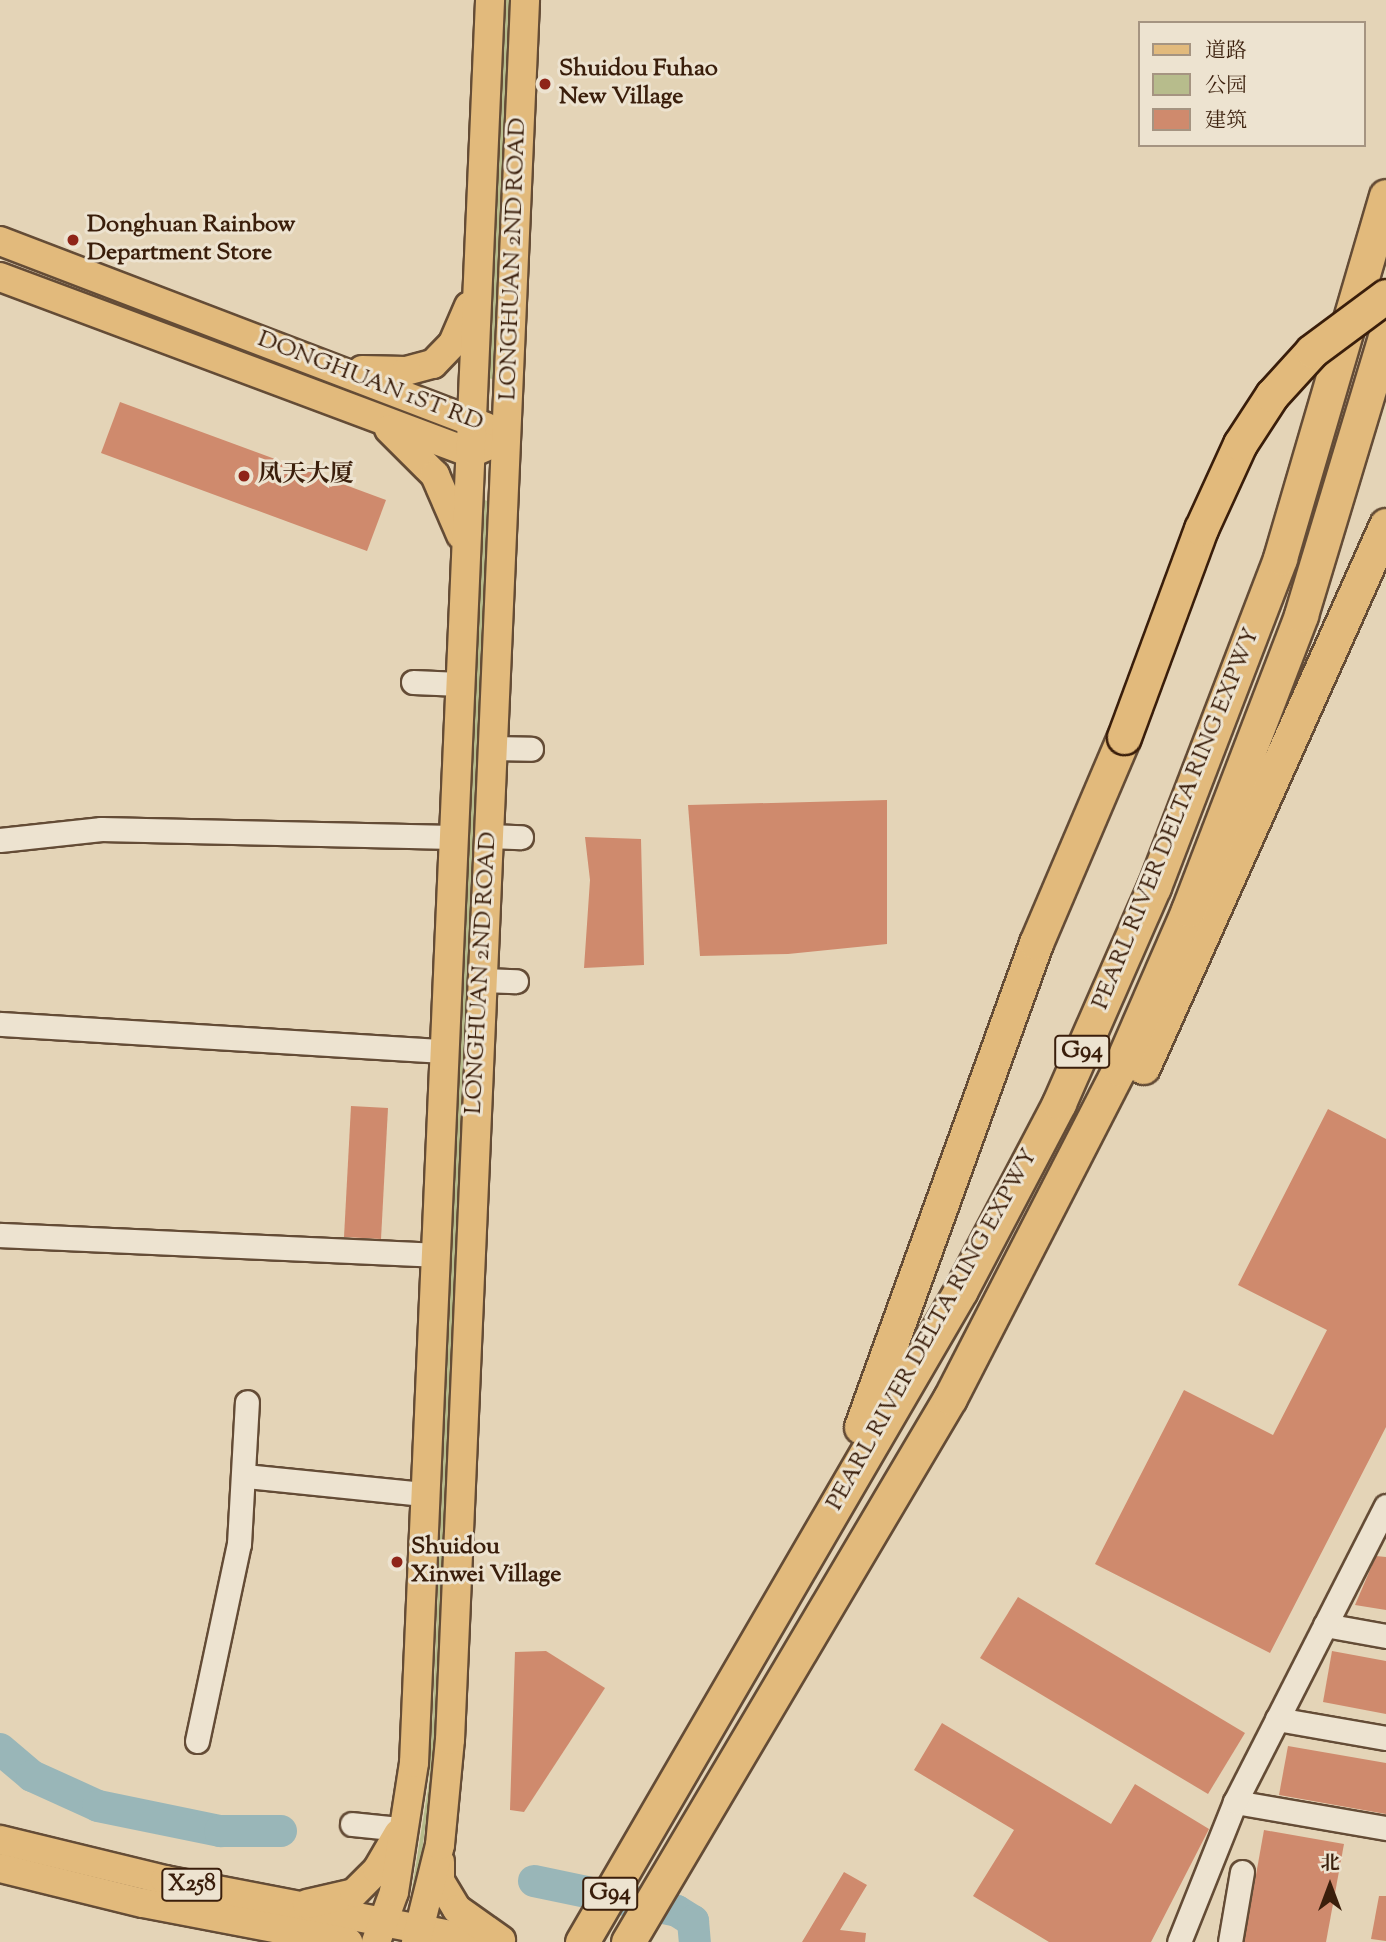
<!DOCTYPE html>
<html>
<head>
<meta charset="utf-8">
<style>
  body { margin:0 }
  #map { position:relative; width:1386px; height:1942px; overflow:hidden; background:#e4d4b7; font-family:"Sorts Mill Goudy","Noto Serif SC",serif }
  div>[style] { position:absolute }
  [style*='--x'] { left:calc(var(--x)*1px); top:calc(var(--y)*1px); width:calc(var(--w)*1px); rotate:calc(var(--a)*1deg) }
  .green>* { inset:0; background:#b7bc8c }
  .river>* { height:32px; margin:-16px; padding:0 16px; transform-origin:16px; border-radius:16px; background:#99b6b8 }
  .building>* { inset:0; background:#cf8a6d }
  .roads { filter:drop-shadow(2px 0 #644c36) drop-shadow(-2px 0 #644c36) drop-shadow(0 2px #644c36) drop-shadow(0 -2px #644c36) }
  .minor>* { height:23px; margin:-11.5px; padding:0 11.5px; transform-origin:11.5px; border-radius:11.5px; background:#ede3d0 }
  .major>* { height:28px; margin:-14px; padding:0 14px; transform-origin:14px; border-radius:14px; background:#e2ba7c }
  .highway>* { height:33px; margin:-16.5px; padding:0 16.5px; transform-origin:16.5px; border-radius:16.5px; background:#e2ba7c }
  .bridges { filter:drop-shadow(2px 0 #3a1e0b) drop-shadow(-2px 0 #3a1e0b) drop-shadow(0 2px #3a1e0b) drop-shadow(0 -2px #3a1e0b) }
  .highway-bridge>* { height:33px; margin:-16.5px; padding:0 16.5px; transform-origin:16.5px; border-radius:16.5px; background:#e2ba7c }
  .dots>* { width:19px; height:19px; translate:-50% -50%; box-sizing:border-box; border:4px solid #ede3d0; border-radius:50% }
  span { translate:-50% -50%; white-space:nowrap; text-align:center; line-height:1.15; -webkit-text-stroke:6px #ede3d0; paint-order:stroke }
  .shield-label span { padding:2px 5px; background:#ede3d0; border:2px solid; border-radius:5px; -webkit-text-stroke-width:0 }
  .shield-label { font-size:23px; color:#3a1e0b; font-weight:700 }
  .poi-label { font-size:24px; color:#3a1e0b; font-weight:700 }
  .left { translate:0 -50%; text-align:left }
  .street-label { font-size:24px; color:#3a1e0b }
  .legend { position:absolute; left:1138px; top:21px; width:228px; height:126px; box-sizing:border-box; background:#ede3d0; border:2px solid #a59481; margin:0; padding:9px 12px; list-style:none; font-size:21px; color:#3a1e0b }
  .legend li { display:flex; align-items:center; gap:14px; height:35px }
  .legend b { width:35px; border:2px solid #a59481 }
  .north { position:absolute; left:1295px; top:1851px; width:70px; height:70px; -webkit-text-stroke:5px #ede3d0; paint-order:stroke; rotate:0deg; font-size:19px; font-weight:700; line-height:28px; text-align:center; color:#3a1e0b }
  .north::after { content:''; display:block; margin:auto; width:24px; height:32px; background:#3a1e0b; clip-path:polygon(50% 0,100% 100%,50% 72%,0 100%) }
</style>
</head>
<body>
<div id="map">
  <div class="green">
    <div style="clip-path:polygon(503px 0,510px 0,493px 379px,487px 378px)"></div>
    <div style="clip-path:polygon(482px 499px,490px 502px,436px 1747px,416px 1896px,411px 1895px,429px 1782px,434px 1686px)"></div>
  </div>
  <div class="river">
    <div style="--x:0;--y:1749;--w:42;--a:40.2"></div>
    <div style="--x:32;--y:1776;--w:72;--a:24.4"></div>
    <div style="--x:98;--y:1806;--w:125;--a:11.6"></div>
    <div style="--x:220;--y:1831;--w:61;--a:0"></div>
    <div style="--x:534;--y:1881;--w:146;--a:11.8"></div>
    <div style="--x:677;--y:1911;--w:19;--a:32"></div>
    <div style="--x:693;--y:1921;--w:21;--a:85"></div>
  </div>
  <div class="building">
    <div style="clip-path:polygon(120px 402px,386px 500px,367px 551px,101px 453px)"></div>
    <div style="clip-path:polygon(887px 800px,887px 944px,788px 954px,700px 956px,688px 805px)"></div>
    <div style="clip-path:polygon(585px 837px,641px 839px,644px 965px,584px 968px,590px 880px)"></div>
    <div style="clip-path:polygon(351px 1106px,388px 1108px,381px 1239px,344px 1237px)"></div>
    <div style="clip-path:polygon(1328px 1109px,1386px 1139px,1386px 1427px,1270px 1653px,1095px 1564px,1184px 1390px,1273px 1435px,1327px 1330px,1238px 1285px)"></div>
    <div style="clip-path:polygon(1376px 1556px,1386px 1557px,1386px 1610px,1355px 1605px)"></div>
    <div style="clip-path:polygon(1018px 1597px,1245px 1733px,1208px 1794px,980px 1658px)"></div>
    <div style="clip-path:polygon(546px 1651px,605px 1688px,524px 1812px,510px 1810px,515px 1652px)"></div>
    <div style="clip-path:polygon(1332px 1651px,1386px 1661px,1386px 1714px,1323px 1702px)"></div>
    <div style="clip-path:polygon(942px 1723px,1111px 1824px,1135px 1784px,1209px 1829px,1151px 1942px,1049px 1942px,973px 1896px,1014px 1830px,914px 1770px)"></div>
    <div style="clip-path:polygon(1288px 1746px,1386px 1763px,1386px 1814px,1279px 1795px)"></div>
    <div style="clip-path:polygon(1264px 1830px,1344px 1844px,1326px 1942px,1244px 1942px)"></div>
    <div style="clip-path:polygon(844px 1872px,867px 1885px,840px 1930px,866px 1933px,865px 1942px,802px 1942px)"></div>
    <div style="clip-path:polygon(1379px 1896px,1386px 1896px,1386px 1941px,1371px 1939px)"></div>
  </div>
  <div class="roads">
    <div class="minor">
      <div style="--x:413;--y:682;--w:47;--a:2.4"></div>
      <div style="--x:492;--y:748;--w:39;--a:1"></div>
      <div style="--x:488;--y:836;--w:33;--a:2"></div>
      <div style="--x:0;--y:840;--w:102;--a:-6.2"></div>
      <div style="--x:101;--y:829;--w:352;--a:1.3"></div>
      <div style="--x:482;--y:980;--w:34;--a:2"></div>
      <div style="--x:0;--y:1024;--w:445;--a:3.5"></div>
      <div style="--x:0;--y:1235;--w:434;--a:2.6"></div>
      <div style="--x:246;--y:1476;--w:179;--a:5.8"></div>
      <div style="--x:1325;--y:1625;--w:62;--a:10.2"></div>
      <div style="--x:1277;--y:1719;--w:111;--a:9.9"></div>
      <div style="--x:197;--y:1741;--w:201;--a:-78"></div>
      <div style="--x:239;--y:1544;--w:142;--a:-86.8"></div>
      <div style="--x:1235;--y:1802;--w:153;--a:9.8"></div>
      <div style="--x:352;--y:1824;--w:48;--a:5.9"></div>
      <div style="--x:1179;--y:1942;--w:151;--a:-68.2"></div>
      <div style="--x:1235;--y:1802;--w:332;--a:-63"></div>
      <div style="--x:1230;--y:1942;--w:71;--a:-80.3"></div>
    </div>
    <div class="major">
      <div style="--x:0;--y:241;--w:520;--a:20.94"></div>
      <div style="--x:0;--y:277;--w:503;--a:20.49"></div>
      <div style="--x:471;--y:453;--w:15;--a:-23"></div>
      <div style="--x:362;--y:370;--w:44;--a:1.3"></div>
      <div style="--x:406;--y:371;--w:28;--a:-15"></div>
      <div style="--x:433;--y:364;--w:29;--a:-46"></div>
      <div style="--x:453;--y:343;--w:40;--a:-66.6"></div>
      <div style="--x:389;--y:429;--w:65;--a:45"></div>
      <div style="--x:435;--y:475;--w:65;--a:66.6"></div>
      <div style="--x:0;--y:1840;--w:170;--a:13.6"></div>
      <div style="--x:165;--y:1880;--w:328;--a:10.9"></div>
      <div style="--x:440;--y:1862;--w:19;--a:90"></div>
      <div style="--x:440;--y:1881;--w:33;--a:59"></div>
      <div style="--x:457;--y:1909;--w:54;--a:35.2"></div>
      <div style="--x:0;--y:1868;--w:147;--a:13.8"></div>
      <div style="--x:143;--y:1903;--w:209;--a:10.8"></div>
      <div style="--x:307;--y:1904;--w:48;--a:-13.2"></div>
      <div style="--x:354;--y:1893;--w:33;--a:-45"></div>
      <div style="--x:377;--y:1870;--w:42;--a:-59.7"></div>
      <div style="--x:376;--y:1942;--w:53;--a:-70.2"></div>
      <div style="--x:394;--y:1892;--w:131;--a:-81.2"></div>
      <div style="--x:414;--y:1763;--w:1765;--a:-87.53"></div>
      <div style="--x:416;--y:1942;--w:100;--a:-76.1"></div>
      <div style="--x:440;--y:1845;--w:105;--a:-84.6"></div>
      <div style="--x:450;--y:1740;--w:1742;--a:-87.53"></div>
    </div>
    <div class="highway">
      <div style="--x:1143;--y:1067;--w:594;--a:-65.85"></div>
      <div style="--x:861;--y:1427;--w:515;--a:-70.12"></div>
      <div style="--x:1036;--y:943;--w:224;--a:-66.9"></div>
      <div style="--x:582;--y:1942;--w:754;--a:-59.83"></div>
      <div style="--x:961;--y:1290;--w:211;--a:-62.3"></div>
      <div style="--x:1059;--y:1103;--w:236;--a:-66.3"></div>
      <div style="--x:1154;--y:887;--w:352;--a:-69"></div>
      <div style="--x:1280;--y:558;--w:377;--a:-73.7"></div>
      <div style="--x:628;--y:1942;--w:632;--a:-59.38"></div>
      <div style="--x:950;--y:1398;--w:370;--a:-62.8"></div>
      <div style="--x:1119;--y:1069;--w:173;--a:-66.5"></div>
      <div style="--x:1188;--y:910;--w:316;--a:-69"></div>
      <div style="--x:1301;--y:615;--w:295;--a:-73.2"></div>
    </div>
  </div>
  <div class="bridges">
    <div class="highway-bridge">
      <div style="--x:1124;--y:737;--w:222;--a:-69.7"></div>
      <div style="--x:1201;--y:529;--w:94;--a:-65.4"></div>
      <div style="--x:1240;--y:444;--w:59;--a:-56.9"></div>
      <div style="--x:1272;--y:395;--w:59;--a:-47.7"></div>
      <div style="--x:1312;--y:351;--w:92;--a:-36.6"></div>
    </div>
  </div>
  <div class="dots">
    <div style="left:545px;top:84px;background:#8f2418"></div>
    <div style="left:73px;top:240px;background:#8f2418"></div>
    <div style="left:244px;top:476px;background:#8f2418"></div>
    <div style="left:397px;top:1562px;background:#8f2418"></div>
  </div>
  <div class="shield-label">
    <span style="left:1082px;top:1052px">G94</span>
    <span style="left:192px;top:1885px">X258</span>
    <span style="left:610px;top:1894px">G94</span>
  </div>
  <div class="poi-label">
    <span class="left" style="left:559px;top:84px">Shuidou Fuhao<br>New Village</span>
    <span class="left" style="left:87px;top:240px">Donghuan Rainbow<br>Department Store</span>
    <span class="left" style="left:258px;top:476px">凤天大厦</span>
    <span class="left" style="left:411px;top:1562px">Shuidou<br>Xinwei Village</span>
  </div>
  <div class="street-label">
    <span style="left:514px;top:259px;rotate:-88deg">LONGHUAN 2ND ROAD</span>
    <span style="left:370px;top:382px;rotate:21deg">DONGHUAN 1ST RD</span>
    <span style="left:1177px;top:819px;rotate:-68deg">PEARL RIVER DELTA RING EXPWY</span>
    <span style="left:482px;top:973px;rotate:-87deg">LONGHUAN 2ND ROAD</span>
    <span style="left:933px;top:1330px;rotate:-61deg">PEARL RIVER DELTA RING EXPWY</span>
  </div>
  <ul class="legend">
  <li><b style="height:9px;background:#e2ba7c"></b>道路</li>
  <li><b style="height:19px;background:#b7bc8c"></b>公园</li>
  <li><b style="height:19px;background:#cf8a6d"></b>建筑</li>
  </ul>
  <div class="north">北</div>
</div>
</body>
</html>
